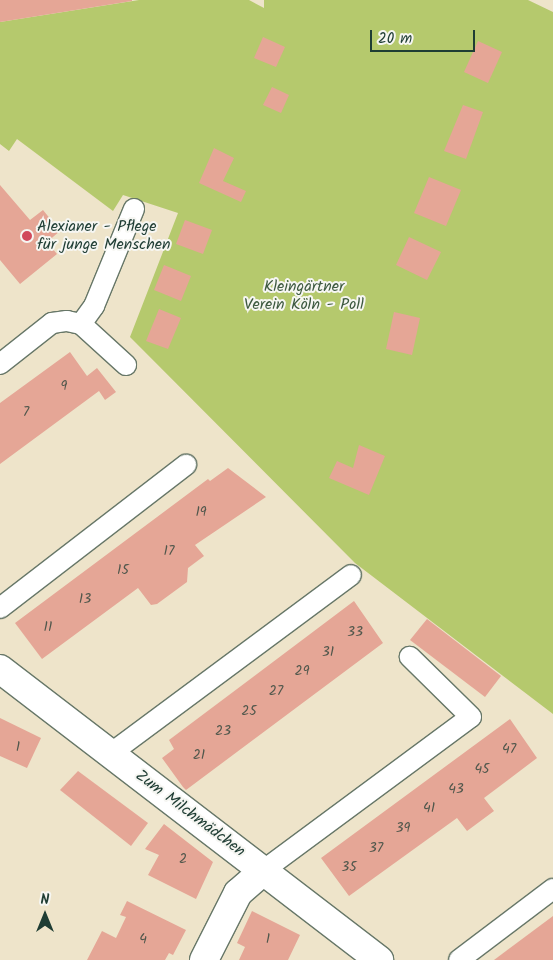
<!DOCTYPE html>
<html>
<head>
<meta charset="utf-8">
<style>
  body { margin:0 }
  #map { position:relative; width:553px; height:960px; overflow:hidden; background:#eee4ca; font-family:Kalam,sans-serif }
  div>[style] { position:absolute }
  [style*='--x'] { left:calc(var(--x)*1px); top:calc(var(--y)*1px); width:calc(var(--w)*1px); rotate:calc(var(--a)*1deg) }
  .green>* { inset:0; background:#b5c96d }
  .building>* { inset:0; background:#e5a696 }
  .roads { filter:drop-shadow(1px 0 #677768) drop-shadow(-1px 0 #677768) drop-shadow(0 1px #677768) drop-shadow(0 -1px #677768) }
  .service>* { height:20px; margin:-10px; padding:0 10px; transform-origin:10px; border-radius:10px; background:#fff }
  .minor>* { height:28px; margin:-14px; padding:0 14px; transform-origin:14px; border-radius:14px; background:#fff }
  .dots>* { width:14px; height:14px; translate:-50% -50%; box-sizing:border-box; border:2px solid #f6f6f2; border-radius:50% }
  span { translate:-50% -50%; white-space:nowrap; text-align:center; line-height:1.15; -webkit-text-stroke:4px #f6f6f2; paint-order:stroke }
  .number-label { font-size:14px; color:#50574c }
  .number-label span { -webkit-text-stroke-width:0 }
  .poi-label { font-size:16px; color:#1f3d34 }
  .left { translate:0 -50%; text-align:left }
  .park-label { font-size:16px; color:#3d593f }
  .street-label { font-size:16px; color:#1f3d34 }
  .north { position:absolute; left:20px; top:890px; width:50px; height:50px; -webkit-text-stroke:4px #f6f6f2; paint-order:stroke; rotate:0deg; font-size:14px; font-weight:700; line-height:20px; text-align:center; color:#1f3d34 }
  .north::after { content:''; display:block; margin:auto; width:18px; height:22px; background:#1f3d34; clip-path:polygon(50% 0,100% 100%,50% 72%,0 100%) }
  .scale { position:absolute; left:370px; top:30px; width:105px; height:22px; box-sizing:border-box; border:2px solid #1f3d34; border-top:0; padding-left:6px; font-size:15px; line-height:18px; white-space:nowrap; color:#1f3d34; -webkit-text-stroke:4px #f6f6f2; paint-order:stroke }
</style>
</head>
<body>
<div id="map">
  <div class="green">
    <div style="clip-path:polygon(139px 0,249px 0,264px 8px,264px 0,528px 0,553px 12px,553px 714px,355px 563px,130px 337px,178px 213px,123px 195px,113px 211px,17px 139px,9px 151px,0 144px,0 22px)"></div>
  </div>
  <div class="building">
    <div style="clip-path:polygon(0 0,132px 0,132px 1px,0 22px)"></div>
    <div style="clip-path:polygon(263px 37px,285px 47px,276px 67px,254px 58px)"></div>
    <div style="clip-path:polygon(478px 41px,502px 52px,488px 83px,464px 72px)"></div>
    <div style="clip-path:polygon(272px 87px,289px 95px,281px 113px,263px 105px)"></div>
    <div style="clip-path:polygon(463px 105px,483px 112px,466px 159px,444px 151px)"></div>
    <div style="clip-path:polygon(214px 148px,234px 158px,223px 181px,246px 191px,241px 202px,199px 183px)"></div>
    <div style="clip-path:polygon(429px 177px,461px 190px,446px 226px,414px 213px)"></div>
    <div style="clip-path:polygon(0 185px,30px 220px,43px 210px,60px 231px,47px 242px,57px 254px,20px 284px,0 260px)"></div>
    <div style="clip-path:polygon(185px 220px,212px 230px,203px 254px,176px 244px)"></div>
    <div style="clip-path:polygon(409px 237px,441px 252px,427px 280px,396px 265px)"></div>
    <div style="clip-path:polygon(164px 265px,191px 276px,181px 301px,154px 290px)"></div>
    <div style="clip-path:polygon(159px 309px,181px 318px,168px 349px,146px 341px)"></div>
    <div style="clip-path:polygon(394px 312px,420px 318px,412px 355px,386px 349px)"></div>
    <div style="clip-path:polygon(70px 352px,87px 376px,97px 368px,116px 392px,105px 400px,99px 391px,0 464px,0 403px)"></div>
    <div style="clip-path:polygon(359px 445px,385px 456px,369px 495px,329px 478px,337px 461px,353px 468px)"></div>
    <div style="clip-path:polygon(228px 468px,266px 497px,195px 545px,204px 556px,188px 568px,187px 582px,157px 604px,151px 605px,138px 588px,42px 659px,15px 623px,208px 479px,210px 481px)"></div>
    <div style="clip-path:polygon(354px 601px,383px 643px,186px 790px,183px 787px,162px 758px,174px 749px,169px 740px)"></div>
    <div style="clip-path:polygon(427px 619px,501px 676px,485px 697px,410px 640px)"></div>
    <div style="clip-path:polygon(0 718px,41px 738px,27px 768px,0 756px)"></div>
    <div style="clip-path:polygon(510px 719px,537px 758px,484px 798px,494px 811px,467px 831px,457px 818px,349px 896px,321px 858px)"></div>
    <div style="clip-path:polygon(78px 771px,148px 823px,131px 846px,60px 790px)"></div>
    <div style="clip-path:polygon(164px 824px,213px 862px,196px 899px,148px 875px,159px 855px,145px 849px)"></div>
    <div style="clip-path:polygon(127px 901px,186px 930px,173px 955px,169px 953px,165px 960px,87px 960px,102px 931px,116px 938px,126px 917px,120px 915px)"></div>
    <div style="clip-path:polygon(252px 911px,300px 935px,288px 960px,239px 960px,245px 947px,237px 943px)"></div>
    <div style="clip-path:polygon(553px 916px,553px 960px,494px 960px,502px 954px)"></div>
  </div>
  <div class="roads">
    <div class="service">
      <div style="--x:81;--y:324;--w:22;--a:-54"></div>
      <div style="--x:94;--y:306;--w:105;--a:-67.6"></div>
      <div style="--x:0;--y:364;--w:66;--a:-38.3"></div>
      <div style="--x:52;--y:323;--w:15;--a:-8"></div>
      <div style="--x:67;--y:321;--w:14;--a:12"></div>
      <div style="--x:81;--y:324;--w:61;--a:42.3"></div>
      <div style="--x:0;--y:608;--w:235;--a:-37.6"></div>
      <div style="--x:110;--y:754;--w:300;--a:-36.6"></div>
      <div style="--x:264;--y:870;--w:257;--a:-36.5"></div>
      <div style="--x:471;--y:717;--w:86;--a:-135.5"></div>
      <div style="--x:459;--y:960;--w:118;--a:-37.1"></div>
    </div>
    <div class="minor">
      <div style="--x:0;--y:669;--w:478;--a:37.5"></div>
      <div style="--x:204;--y:960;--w:75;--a:-63.1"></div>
      <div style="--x:238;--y:893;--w:35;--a:-41"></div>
    </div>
  </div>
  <div class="dots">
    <div style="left:27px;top:236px;background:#d1495b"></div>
  </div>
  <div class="number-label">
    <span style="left:64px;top:386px">9</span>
    <span style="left:26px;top:412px">7</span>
    <span style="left:201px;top:512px">19</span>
    <span style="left:169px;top:551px">17</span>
    <span style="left:123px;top:570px">15</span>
    <span style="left:85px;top:599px">13</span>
    <span style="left:48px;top:627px">11</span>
    <span style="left:355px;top:632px">33</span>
    <span style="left:328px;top:652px">31</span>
    <span style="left:302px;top:671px">29</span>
    <span style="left:276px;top:691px">27</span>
    <span style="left:249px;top:711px">25</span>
    <span style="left:223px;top:731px">23</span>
    <span style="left:18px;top:747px">1</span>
    <span style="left:509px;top:749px">47</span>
    <span style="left:199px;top:755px">21</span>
    <span style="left:482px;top:769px">45</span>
    <span style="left:456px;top:789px">43</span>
    <span style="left:429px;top:808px">41</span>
    <span style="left:403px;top:828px">39</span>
    <span style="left:376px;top:848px">37</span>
    <span style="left:183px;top:859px">2</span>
    <span style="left:349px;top:867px">35</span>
    <span style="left:143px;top:939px">4</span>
    <span style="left:268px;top:939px">1</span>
  </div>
  <div class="poi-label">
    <span class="left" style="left:37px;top:236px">Alexianer - Pflege<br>für junge Menschen</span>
  </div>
  <div class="park-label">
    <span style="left:304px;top:296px">Kleingärtner<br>Verein Köln - Poll</span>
  </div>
  <div class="street-label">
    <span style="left:190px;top:814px;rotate:37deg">Zum Milchmädchen</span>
  </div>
  <div class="north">N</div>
  <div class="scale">20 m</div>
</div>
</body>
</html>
